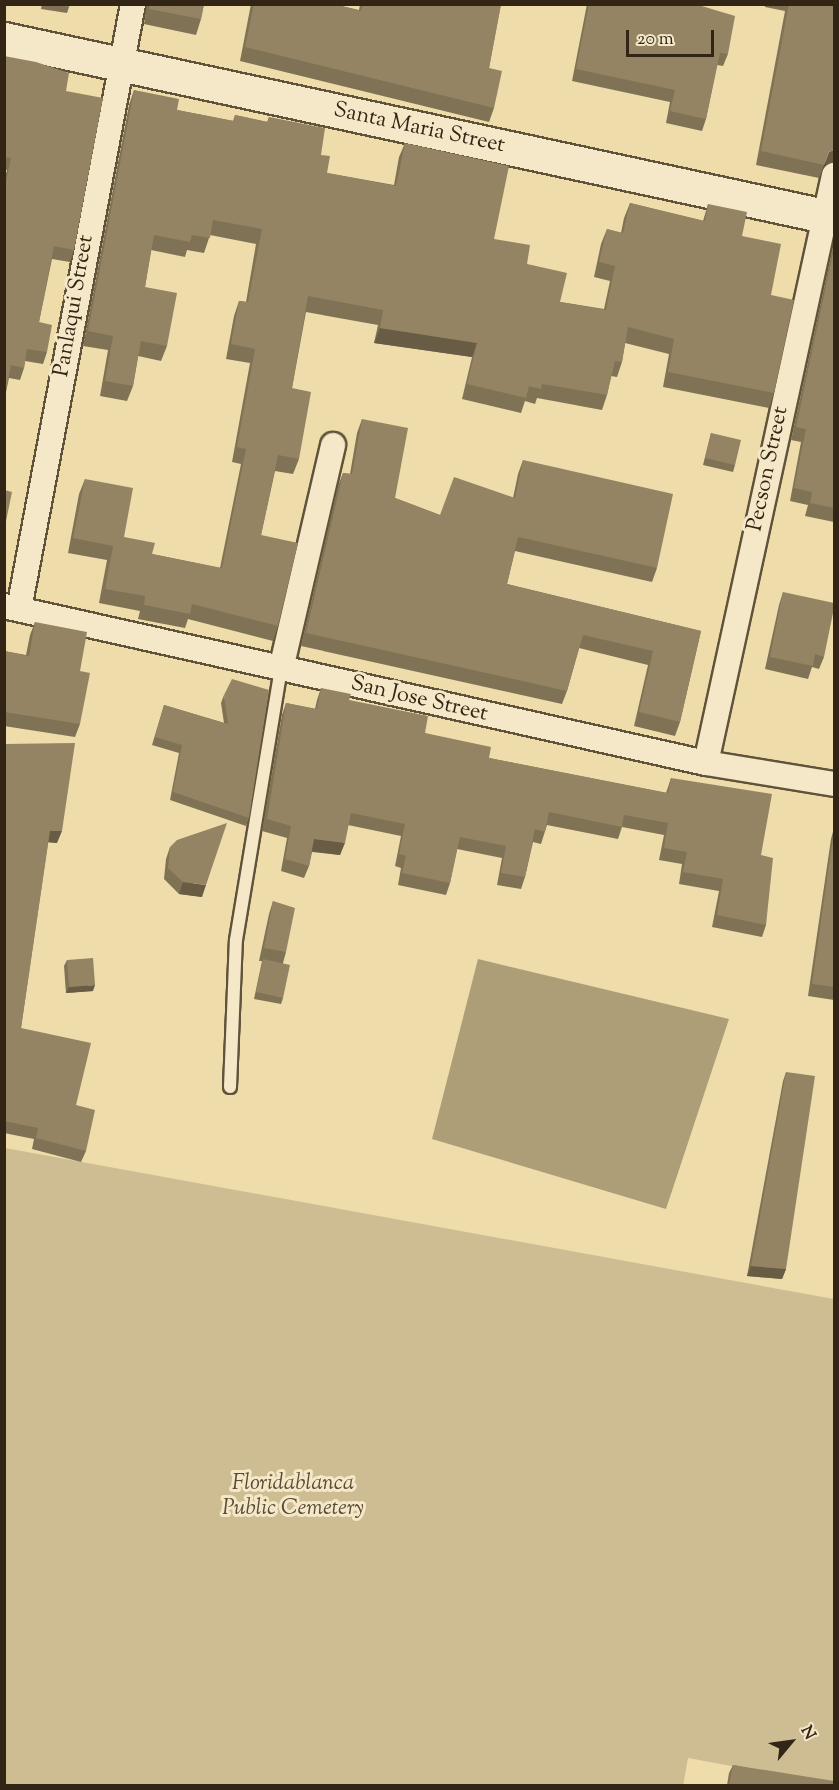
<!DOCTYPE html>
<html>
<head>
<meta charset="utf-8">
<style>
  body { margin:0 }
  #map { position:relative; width:839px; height:1790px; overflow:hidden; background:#eedcab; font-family:"Sorts Mill Goudy",serif }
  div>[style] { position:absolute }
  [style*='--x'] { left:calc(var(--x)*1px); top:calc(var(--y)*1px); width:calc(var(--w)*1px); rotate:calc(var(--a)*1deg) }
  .green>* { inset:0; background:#cebd92 }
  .water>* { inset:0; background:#ae9e78 }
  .roads { filter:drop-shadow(2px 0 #61533a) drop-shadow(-2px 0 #61533a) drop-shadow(0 2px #61533a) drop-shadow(0 -2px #61533a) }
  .lane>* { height:12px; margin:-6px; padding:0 6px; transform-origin:6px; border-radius:6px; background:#f4e8c8 }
  .street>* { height:24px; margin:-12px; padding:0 12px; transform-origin:12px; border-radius:12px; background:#f4e8c8 }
  .secondary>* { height:33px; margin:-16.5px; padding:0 16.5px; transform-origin:16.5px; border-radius:16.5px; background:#f4e8c8 }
  .wall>* { inset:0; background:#7f7255 }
  .shaded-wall>* { inset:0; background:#685c45 }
  .building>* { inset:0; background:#948463 }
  span { translate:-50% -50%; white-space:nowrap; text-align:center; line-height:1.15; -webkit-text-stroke:6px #f4e8c8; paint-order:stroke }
  .street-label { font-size:22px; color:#322515 }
  .park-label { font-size:22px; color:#594b34; font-style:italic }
  .frame { position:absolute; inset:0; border:6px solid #322515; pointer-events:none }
  .north { position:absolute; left:761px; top:1712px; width:60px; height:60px; -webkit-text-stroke:4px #f4e8c8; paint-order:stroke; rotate:61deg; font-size:16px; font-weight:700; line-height:24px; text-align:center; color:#322515 }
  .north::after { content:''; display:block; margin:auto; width:21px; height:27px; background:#322515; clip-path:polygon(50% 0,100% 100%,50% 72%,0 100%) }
  .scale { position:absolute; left:626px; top:30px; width:88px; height:27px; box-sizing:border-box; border:3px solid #322515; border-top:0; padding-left:8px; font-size:18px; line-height:21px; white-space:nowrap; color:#322515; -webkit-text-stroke:4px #f4e8c8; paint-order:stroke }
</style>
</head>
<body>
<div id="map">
  <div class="green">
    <div style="clip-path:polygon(5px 1148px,834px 1299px,834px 1785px,688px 1758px,683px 1786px,5px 1786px)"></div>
  </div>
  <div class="water">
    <div style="clip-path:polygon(478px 959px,729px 1019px,666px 1209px,432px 1139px)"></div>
  </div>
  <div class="roads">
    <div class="lane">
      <div style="--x:230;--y:1087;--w:147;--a:-87.7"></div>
      <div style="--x:236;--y:940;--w:275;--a:-80.6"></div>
    </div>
    <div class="street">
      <div style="--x:4;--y:606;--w:719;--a:12.61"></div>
      <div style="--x:706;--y:763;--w:130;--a:9.3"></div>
      <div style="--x:19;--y:609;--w:616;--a:-79.33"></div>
      <div style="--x:281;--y:669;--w:230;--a:-76.9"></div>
      <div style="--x:706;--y:763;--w:602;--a:-77.72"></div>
    </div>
    <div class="secondary">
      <div style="--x:4;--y:39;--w:849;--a:12.17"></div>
    </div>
  </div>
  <div class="wall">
    <div style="clip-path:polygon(42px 4px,70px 4px,67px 13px,41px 9px)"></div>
    <div style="clip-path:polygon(147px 4px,204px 4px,201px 19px,196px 35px,144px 24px)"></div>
    <div style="clip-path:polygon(251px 4px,333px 4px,359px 10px,360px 4px,501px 4px,489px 68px,494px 108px,489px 122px,240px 61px)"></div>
    <div style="clip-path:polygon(587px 4px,695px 4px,728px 54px,723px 66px,717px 65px,706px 119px,702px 131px,666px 123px,670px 102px,572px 81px)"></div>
    <div style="clip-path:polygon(765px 4px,834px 4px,824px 165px,819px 178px,756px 165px,785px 11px,765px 7px)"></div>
    <div style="clip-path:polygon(4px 56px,66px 91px,74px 250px,70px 262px,52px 259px,39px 322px,47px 352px,43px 364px,25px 361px,24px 368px,20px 380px,9px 378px,4px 401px,4px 181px,7px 170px,4px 170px)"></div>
    <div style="clip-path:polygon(134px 90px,177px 110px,233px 121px,235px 115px,267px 122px,269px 117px,321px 155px,327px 173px,394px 185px,399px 157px,405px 143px,494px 239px,527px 264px,560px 302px,604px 309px,610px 281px,594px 277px,601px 244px,607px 229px,621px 233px,624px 218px,630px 203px,703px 221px,708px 204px,742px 236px,771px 295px,774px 393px,769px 408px,663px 387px,669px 354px,625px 343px,622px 362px,617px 377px,611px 376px,607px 395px,602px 410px,537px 398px,535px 404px,525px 401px,521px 413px,462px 399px,472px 357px,374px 343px,378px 325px,306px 312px,292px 388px,299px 459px,293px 474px,275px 471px,261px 535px,278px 626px,273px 641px,188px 619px,185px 628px,138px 619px,140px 611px,99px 603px,107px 560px,68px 553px,79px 494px,85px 479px,124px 537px,152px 554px,220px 568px,241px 464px,232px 462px,250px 363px,226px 359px,234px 316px,239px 301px,246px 302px,256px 244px,210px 235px,204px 253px,187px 250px,185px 257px,151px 250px,145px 287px,167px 346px,161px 361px,138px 356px,133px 386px,127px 401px,100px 396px,108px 350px,83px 346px,129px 105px)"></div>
    <div style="clip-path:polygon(834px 244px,834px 522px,805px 516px,808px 505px,790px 501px,801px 442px,791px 440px,832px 251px)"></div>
    <div style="clip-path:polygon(362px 419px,395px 498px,440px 515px,513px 498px,518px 474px,523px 460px,657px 568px,652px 582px,515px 551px,507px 584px,701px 631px,680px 722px,675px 736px,634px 726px,648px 665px,579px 648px,567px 691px,562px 704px,301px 646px,338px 486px,343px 473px,350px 474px,357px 433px)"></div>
    <div style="clip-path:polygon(711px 433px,735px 465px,733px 472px,703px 465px)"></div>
    <div style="clip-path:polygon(783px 592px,824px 657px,819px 669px,812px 667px,808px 679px,765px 669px,779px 605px)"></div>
    <div style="clip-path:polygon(35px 622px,80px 671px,80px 724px,75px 737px,4px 726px,4px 651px,26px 655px,30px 635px)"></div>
    <div style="clip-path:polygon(321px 688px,425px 733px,489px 758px,666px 793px,671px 778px,761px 855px,766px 925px,762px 937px,712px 927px,719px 891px,679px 884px,682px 864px,659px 860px,664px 835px,622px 827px,618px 839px,547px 825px,541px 844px,533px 842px,525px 877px,521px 889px,497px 885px,502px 858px,457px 849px,450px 883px,446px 895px,398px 885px,401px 868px,395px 866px,401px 836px,348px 825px,340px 855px,312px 852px,309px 866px,304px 878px,281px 871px,287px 838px,262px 831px,282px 715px,286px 703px,315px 709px,317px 700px)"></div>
    <div style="clip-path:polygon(224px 695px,249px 818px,246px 826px,170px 800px,179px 753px,152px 745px,164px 705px,224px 723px,221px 703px)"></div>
    <div style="clip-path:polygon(4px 744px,57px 843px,48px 842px,21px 1028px,76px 1105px,86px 1151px,81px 1162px,32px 1149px,34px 1139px,4px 1133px)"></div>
    <div style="clip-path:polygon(834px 828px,834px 1000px,808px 996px,831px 839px)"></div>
    <div style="clip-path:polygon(170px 847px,202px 897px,179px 894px,164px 879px,166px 859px)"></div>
    <div style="clip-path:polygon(273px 901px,286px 952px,283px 963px,283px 998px,281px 1004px,254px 999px,262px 961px,259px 961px,269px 914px)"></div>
    <div style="clip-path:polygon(67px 960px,93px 991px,66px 993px,64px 966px)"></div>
    <div style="clip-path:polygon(786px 1072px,786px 1269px,782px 1279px,747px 1276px,783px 1081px)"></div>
    <div style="clip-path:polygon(733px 1765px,834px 1785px,727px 1785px,729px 1773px)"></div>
  </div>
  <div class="shaded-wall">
    <div style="clip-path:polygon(834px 150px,834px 162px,824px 165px,819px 178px,829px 152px)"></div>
    <div style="clip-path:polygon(380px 328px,477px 343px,472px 357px,374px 343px)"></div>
    <div style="clip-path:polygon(50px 831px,62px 831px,57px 843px,46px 842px)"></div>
    <div style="clip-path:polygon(314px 839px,345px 843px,340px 855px,310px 851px)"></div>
    <div style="clip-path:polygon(183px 882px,206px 885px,202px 897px,179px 894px)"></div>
    <div style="clip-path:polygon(95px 985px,93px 991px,66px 993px,69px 987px)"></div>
    <div style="clip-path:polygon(751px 1266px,786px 1269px,782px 1279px,747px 1276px)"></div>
  </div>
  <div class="building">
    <div style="clip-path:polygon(56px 4px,70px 4px,69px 7px)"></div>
    <div style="clip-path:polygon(150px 4px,204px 4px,201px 19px,149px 9px)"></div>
    <div style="clip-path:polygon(254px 4px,333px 4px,361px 11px,363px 4px,501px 4px,489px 68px,502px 71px,494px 108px,245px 47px)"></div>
    <div style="clip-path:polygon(589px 4px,695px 4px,735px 16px,728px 54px,720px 53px,706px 119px,670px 111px,675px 90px,576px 69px)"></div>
    <div style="clip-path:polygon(789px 4px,834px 4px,834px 150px,829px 152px,824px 165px,761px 151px)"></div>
    <div style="clip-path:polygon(4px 56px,36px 62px,69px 73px,66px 91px,103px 98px,74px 250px,54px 246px,39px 322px,52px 325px,47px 352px,27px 349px,24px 368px,11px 365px,4px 401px,4px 190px,11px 158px,4px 157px)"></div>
    <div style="clip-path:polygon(134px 90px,179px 99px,177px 110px,234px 121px,235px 115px,268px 122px,269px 117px,325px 128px,321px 155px,330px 156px,327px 173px,396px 186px,405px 143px,509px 166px,494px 239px,530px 245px,527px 264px,567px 273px,560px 302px,606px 310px,615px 266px,599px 262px,607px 229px,623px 233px,630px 203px,705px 221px,708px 204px,747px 212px,742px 236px,781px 244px,771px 295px,794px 300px,774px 393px,668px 372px,674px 339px,628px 327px,622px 362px,615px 361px,607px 395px,542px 384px,541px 389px,529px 386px,526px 398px,467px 384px,477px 343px,380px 328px,383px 310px,308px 296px,292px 388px,311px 392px,299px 459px,278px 455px,261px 535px,298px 543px,278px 626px,192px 604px,190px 614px,144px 605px,145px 596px,105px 589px,113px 546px,73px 538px,85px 479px,133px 488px,124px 537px,155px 543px,152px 554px,222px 568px,246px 449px,237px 447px,255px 349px,231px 344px,239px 301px,248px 302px,262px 229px,213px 220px,210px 238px,192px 235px,190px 242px,154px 235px,145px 287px,177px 293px,167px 346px,141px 341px,133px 386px,105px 381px,113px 336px,88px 331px)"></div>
    <div style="clip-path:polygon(834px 248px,834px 508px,810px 503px,812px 492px,794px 488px,806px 429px,796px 427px)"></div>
    <div style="clip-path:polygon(362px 419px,408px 428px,395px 498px,440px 515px,454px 477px,515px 498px,523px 460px,673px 494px,657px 568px,518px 537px,507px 584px,701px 631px,680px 722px,639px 712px,653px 651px,583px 635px,567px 691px,306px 633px,343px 473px,352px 474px)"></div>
    <div style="clip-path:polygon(711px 433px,741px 440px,735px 465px,705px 458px)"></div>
    <div style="clip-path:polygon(4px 490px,12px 492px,4px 531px)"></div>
    <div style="clip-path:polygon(783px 592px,834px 603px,834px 608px,824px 657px,815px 654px,813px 666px,770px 657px)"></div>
    <div style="clip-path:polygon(35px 622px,87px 632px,80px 671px,90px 673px,80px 724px,4px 712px,4px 651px,29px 656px)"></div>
    <div style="clip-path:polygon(232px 679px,269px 690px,249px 818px,173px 792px,182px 745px,155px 737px,164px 705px,228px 724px,224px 695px)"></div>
    <div style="clip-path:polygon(321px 688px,351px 694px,349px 700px,428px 716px,425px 733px,491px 747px,489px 758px,668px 793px,671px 778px,772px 794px,761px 855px,773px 858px,766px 925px,717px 915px,723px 879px,683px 872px,687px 852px,664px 848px,668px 823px,624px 815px,622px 827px,549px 812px,545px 832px,535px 829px,525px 877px,501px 873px,506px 846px,460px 837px,450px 883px,402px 873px,406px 856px,399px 854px,405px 824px,351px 813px,345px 843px,314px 839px,309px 866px,285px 859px,291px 826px,267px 819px,286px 703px,317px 709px)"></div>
    <div style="clip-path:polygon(75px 743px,62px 831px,50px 831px,21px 1028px,91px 1043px,76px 1105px,95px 1110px,86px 1151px,36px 1138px,38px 1128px,4px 1121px,4px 744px)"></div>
    <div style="clip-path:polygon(227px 823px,206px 885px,183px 882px,168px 868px,170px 847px,177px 840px)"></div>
    <div style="clip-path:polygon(834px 830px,834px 987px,812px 984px)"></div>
    <div style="clip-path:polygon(273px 901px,295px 908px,286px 952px,264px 948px)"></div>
    <div style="clip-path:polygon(93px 958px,95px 985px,69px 987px,67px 960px)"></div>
    <div style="clip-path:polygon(263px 959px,290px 965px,283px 998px,256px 992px)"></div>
    <div style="clip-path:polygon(786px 1072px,815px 1076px,786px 1269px,751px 1266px)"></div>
    <div style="clip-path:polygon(733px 1765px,834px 1781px,834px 1785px,729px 1785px)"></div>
  </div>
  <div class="street-label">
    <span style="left:419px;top:129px;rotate:12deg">Santa Maria Street</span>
    <span style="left:75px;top:306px;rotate:-80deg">Panlaqui Street</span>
    <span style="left:769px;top:469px;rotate:-78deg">Pecson Street</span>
    <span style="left:419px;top:700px;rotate:13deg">San Jose Street</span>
  </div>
  <div class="park-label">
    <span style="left:293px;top:1497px">Floridablanca<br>Public Cemetery</span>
  </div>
  <div class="frame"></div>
  <div class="north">N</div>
  <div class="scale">20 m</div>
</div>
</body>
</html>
